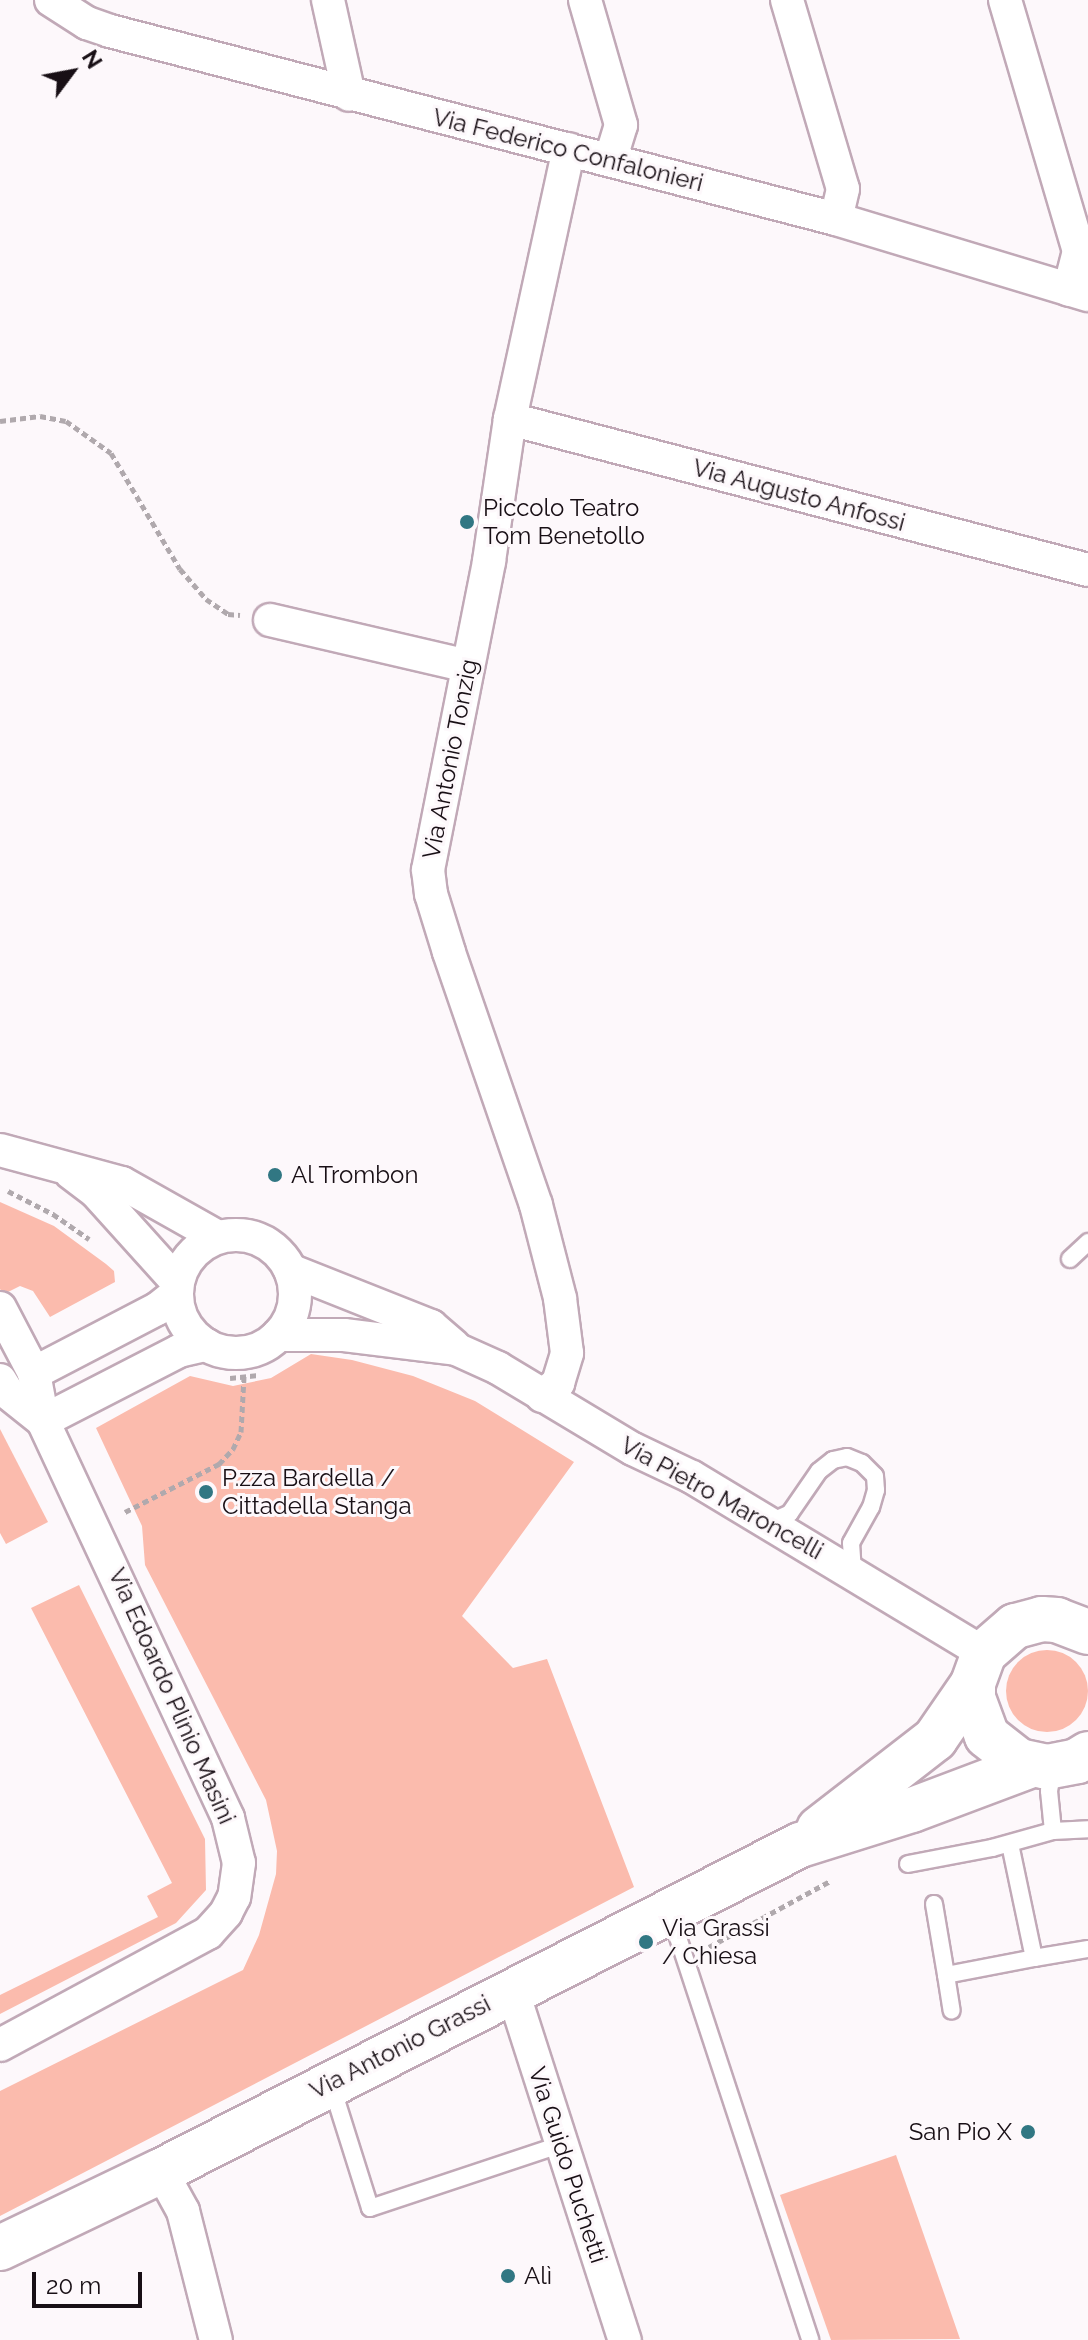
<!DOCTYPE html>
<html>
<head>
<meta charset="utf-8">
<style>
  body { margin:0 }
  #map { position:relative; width:1088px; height:2340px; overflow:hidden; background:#fdf8fb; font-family:Raleway,sans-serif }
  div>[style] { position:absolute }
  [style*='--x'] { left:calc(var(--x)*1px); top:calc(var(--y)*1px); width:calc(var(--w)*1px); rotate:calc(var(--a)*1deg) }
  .green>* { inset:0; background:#fbbbad }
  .round { border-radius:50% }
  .path>* { height:5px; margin-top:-2.5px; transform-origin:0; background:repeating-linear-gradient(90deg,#b0a9ad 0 6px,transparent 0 10px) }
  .roads { filter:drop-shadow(2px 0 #c1a9b7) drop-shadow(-2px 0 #c1a9b7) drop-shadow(0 2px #c1a9b7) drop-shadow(0 -2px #c1a9b7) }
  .lane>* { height:16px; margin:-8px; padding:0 8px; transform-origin:8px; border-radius:8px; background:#fff }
  .street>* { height:32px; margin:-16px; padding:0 16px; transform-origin:16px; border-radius:16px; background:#fff }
  .street>.ring { margin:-16px; padding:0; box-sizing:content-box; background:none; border:32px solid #fff; border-radius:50% }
  .secondary>* { height:44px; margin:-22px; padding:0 22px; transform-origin:22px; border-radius:22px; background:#fff }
  .dots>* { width:22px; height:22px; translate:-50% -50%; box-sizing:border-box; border:4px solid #fdf8fb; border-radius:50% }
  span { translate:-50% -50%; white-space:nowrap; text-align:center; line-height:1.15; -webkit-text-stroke:6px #fdf8fb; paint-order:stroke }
  .street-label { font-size:24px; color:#180f15 }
  .poi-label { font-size:24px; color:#180f15 }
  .left { translate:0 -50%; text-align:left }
  .right { translate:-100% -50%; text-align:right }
  .north { position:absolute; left:32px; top:32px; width:80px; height:80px; -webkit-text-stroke:6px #fdf8fb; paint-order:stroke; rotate:58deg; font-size:22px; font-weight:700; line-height:32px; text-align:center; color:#180f15 }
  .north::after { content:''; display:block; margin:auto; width:28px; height:36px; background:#180f15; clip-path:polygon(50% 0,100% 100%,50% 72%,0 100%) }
  .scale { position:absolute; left:32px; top:2272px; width:110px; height:36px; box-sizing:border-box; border:4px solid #180f15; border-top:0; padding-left:10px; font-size:24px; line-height:28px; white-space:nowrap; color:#180f15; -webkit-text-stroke:6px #fdf8fb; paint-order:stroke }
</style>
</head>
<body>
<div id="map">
  <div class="green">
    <div style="clip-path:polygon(0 1202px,54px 1226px,106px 1264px,114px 1271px,115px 1282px,50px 1317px,33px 1291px,20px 1286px,4px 1294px,0 1289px)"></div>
    <div style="clip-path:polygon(311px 1354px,352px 1360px,413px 1376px,475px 1401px,574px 1462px,462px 1616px,513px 1668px,547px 1659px,634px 1887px,0 2216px,0 2091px,243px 1970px,259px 1935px,276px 1874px,277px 1851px,266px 1800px,145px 1565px,142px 1526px,96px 1428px,190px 1376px,233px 1386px,271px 1378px)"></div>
    <div style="clip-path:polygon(0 1429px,48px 1522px,6px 1544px,0 1533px)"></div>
    <div style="clip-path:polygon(79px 1585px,205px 1839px,206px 1890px,176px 1923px,0 2014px,0 1995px,158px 1917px,147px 1896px,172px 1883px,31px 1608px)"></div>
    <div class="round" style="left:1006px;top:1650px;width:82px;height:82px"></div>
    <div style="clip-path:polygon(896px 2155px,960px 2339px,831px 2340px,780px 2195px)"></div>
  </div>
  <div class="path">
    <div style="--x:0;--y:421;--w:40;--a:-7.1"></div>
    <div style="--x:40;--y:416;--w:26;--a:11"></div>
    <div style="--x:66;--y:421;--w:55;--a:35.4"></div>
    <div style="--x:111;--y:453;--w:135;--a:59.3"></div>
    <div style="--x:180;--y:569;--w:40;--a:49"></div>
    <div style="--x:206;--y:599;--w:27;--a:34"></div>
    <div style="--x:228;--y:614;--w:12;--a:5"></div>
    <div style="--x:8;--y:1191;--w:51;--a:27.1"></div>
    <div style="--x:53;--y:1214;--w:44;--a:34.8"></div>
    <div style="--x:230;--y:1378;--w:28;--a:-6"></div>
    <div style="--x:125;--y:1512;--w:106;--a:-27.1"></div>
    <div style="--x:219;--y:1464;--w:21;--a:-47"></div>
    <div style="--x:233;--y:1449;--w:19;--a:-65"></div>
    <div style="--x:241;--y:1432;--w:56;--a:-86.9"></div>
    <div style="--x:709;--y:1947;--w:138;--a:-28.6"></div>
  </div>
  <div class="roads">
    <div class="lane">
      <div style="--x:1070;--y:1259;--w:25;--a:-43"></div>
      <div style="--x:768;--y:1523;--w:24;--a:-24"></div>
      <div style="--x:790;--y:1513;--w:51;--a:-55.4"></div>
      <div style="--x:819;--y:1471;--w:18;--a:-38"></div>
      <div style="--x:833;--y:1460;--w:14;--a:-12"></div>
      <div style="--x:847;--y:1457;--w:16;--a:22"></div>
      <div style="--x:862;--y:1463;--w:18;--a:45"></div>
      <div style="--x:875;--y:1476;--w:14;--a:86"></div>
      <div style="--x:876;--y:1490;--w:18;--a:106"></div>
      <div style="--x:871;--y:1507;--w:41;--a:119.1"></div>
      <div style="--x:851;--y:1543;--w:30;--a:86"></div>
      <div style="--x:1053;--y:1831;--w:40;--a:-95.7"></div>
      <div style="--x:1049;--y:1791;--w:23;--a:-80"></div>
      <div style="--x:908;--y:1864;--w:86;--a:-10.8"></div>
      <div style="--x:992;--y:1848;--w:63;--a:-15.6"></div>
      <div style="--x:1053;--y:1831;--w:35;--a:-3"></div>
      <div style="--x:934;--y:1904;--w:72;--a:80.4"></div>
      <div style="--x:946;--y:1975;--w:90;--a:-10.9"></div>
      <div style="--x:1034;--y:1958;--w:116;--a:-101.9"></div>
      <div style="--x:670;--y:1913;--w:449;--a:71.8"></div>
      <div style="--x:1034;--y:1958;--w:55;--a:-9.5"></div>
      <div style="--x:946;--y:1975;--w:36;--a:81"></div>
      <div style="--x:331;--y:2084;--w:130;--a:72.5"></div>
      <div style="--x:370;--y:2208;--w:202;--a:-18.4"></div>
    </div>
    <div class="street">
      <div style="--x:51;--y:0;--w:43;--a:32.6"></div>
      <div style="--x:87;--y:23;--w:24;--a:19"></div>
      <div style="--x:110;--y:31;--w:750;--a:14.52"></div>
      <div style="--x:836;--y:219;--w:263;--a:16.8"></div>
      <div style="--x:328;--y:0;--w:97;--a:77.5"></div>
      <div style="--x:585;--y:0;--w:130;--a:73.9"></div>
      <div style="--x:621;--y:125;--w:37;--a:107"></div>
      <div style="--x:787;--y:0;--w:197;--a:73.5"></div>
      <div style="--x:843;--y:189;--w:31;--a:103"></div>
      <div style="--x:1005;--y:0;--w:262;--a:73.6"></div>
      <div style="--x:1079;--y:251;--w:40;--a:104.4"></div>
      <div style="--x:510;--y:419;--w:597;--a:14.64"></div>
      <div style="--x:270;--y:620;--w:202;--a:13.1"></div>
      <div style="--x:0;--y:1150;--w:126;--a:15.1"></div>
      <div style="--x:122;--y:1183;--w:110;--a:29.4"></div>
      <div style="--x:71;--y:1173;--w:31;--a:37"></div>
      <div style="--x:96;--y:1192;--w:122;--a:48"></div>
      <div class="ring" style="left:177px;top:1235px;width:86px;height:86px"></div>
      <div style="--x:290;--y:1270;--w:152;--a:21.7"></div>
      <div style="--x:431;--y:1326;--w:30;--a:41"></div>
      <div style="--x:0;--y:1308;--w:73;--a:62.4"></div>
      <div style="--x:34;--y:1373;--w:49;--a:79.4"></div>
      <div style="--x:43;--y:1421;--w:438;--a:65"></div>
      <div style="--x:228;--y:1818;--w:46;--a:76.3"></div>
      <div style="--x:239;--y:1863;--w:34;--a:98"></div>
      <div style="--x:234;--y:1897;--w:18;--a:117"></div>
      <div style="--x:226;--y:1913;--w:27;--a:132"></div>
      <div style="--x:208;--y:1933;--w:236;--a:151.7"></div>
      <div style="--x:278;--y:1335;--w:66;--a:0"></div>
      <div style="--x:344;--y:1335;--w:113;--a:7.1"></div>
      <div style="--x:456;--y:1349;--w:46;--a:24.3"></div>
      <div style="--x:498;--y:1368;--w:157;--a:31"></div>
      <div style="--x:633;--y:1449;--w:65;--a:25.4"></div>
      <div style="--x:692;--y:1477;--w:341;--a:31.1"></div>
      <div style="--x:34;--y:1373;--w:139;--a:-27.5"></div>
      <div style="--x:157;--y:1309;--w:24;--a:-38"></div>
      <div style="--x:0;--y:1380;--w:15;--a:58"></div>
      <div style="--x:8;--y:1393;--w:45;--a:38.7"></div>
      <div style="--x:542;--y:1396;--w:21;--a:-39"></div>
      <div style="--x:558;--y:1383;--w:31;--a:-73"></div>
      <div style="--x:567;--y:1353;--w:55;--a:-97.3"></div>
      <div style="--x:560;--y:1298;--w:96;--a:-104.5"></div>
      <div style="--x:536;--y:1205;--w:268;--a:-109"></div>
      <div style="--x:449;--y:952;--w:61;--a:-107.2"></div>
      <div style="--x:431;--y:894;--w:24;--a:-97"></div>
      <div style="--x:428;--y:870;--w:315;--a:-78.8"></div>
      <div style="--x:489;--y:561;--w:144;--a:-81.6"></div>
      <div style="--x:510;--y:419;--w:276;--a:-77.7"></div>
      <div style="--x:43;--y:1421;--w:153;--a:-27.2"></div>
      <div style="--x:179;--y:1351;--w:28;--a:-13"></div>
      <div style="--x:512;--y:1989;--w:369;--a:72.2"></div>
      <div style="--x:161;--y:2171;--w:46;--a:61.2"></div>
      <div style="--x:183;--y:2211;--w:133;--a:75.7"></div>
    </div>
    <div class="secondary">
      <div style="--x:1088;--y:1632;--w:33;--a:-159"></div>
      <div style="--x:1057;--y:1620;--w:15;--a:-176"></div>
      <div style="--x:1042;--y:1619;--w:28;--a:165"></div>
      <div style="--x:1015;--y:1626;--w:41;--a:138.9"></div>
      <div style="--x:984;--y:1653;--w:33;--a:110"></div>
      <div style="--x:973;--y:1684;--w:14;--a:90"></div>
      <div style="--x:973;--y:1698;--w:40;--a:69.8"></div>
      <div style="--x:987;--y:1736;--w:41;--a:38"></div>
      <div style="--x:1019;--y:1761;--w:29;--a:12"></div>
      <div style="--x:1047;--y:1767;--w:31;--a:-11"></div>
      <div style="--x:1077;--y:1761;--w:13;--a:-32"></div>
      <div style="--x:819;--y:1829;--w:147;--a:-37.8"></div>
      <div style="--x:935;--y:1739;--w:67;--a:-55.4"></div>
      <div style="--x:0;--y:2248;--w:178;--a:-25.6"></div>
      <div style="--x:161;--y:2171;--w:717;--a:-27.03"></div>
      <div style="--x:800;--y:1845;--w:117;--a:-17.4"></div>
      <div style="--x:912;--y:1810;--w:128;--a:-20.6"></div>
    </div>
  </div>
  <div class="dots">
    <div style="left:467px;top:522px;background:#317783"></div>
    <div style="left:275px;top:1175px;background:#317783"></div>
    <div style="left:206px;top:1492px;background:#317783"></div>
    <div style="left:646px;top:1942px;background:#317783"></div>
    <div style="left:1028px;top:2132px;background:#317783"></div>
    <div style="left:508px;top:2276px;background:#317783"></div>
  </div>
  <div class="street-label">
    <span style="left:568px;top:150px;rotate:14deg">Via Federico Confalonieri</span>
    <span style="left:799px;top:495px;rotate:15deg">Via Augusto Anfossi</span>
    <span style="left:450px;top:759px;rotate:-79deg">Via Antonio Tonzig</span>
    <span style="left:722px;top:1498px;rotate:29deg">Via Pietro Maroncelli</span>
    <span style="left:172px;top:1696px;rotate:66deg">Via Edoardo Plinio Masini</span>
    <span style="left:400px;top:2047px;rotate:-27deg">Via Antonio Grassi</span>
    <span style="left:568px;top:2165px;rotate:72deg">Via Guido Puchetti</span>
  </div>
  <div class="poi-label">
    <span class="left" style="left:483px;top:522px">Piccolo Teatro<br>Tom Benetollo</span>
    <span class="left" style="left:291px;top:1175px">Al Trombon</span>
    <span class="left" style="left:222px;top:1492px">P.zza Bardella /<br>Cittadella Stanga</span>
    <span class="left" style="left:662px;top:1942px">Via Grassi<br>/ Chiesa</span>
    <span class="right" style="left:1012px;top:2132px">San Pio X</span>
    <span class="left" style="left:524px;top:2276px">Alì</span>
  </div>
  <div class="north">N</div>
  <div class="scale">20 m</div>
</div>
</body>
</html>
